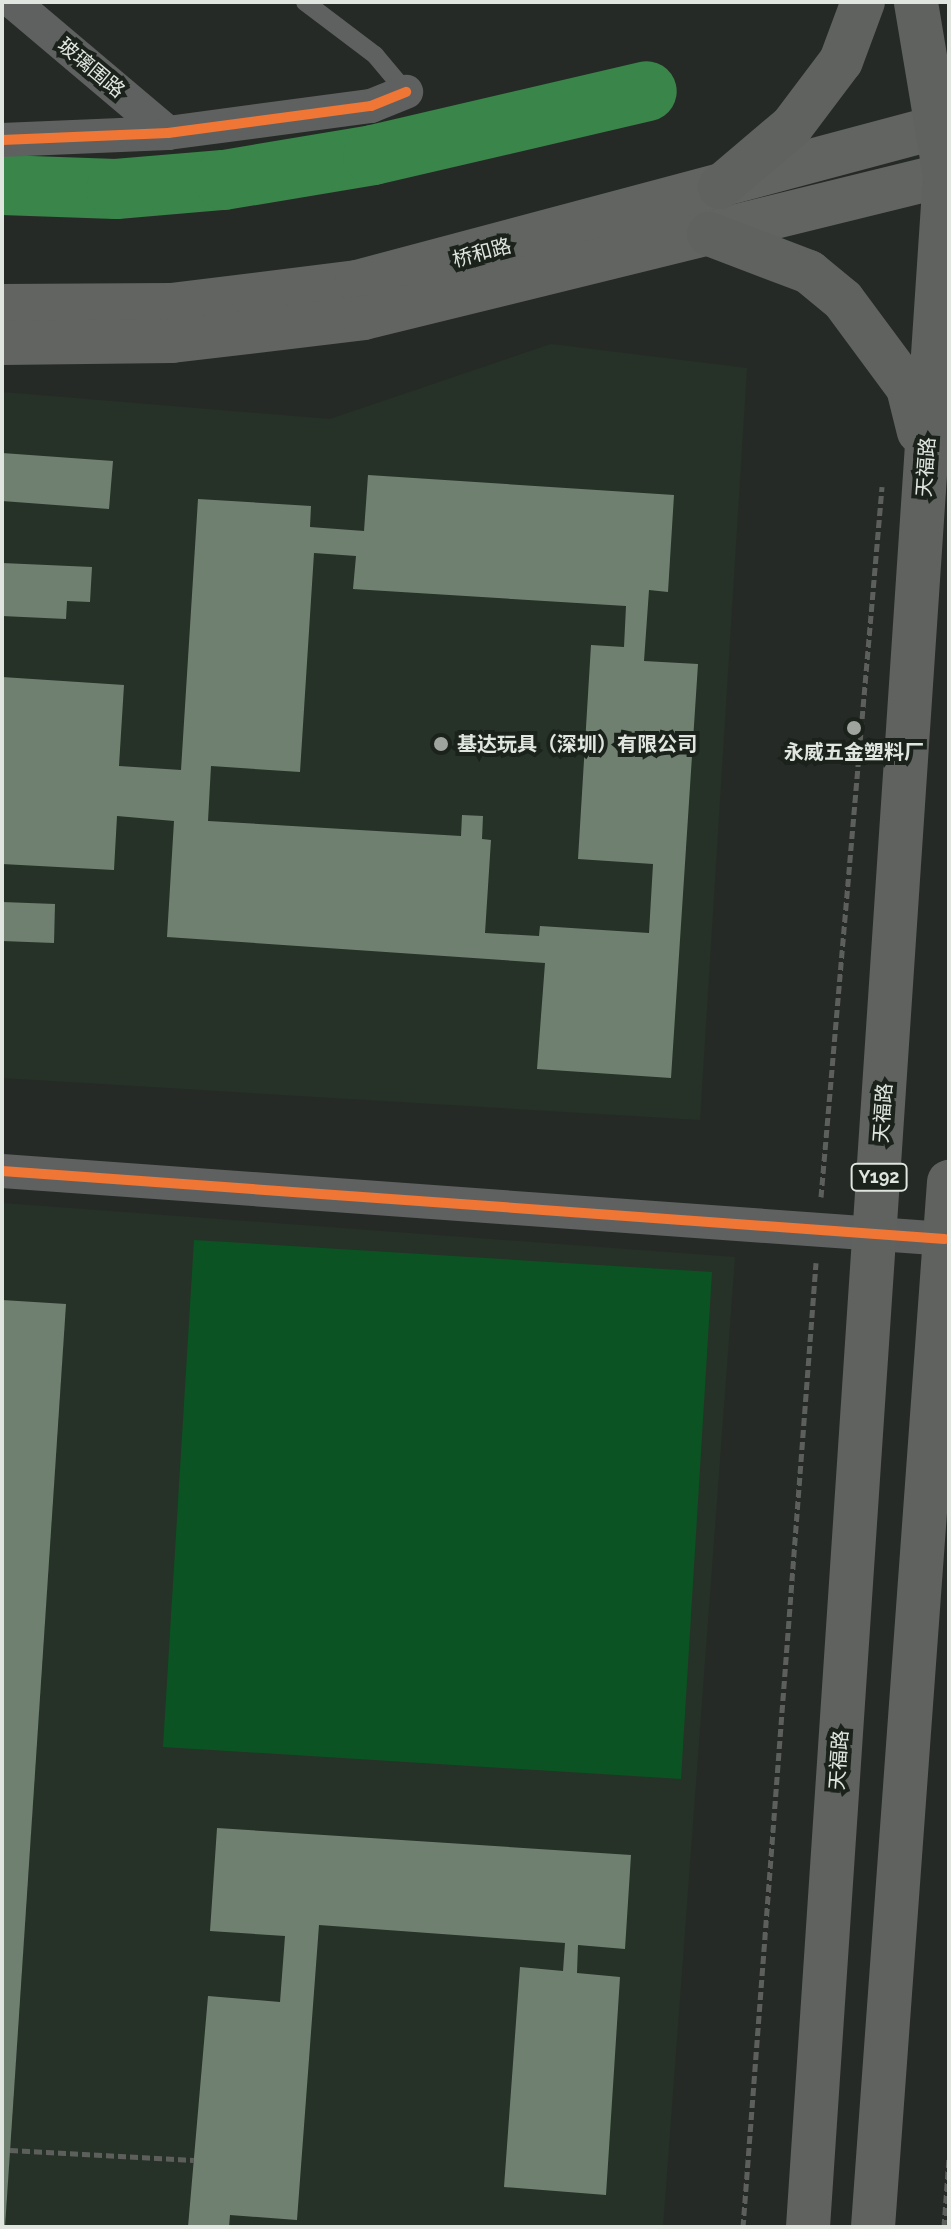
<!DOCTYPE html>
<html>
<head>
<meta charset="utf-8">
<style>
  body { margin:0 }
  #map { position:relative; width:951px; height:2229px; overflow:hidden; background:#262a26; font-family:Raleway,"Noto Sans SC",sans-serif }
  div>[style] { position:absolute }
  [style*='--x'] { left:calc(var(--x)*1px); top:calc(var(--y)*1px); width:calc(var(--w)*1px); rotate:calc(var(--a)*1deg) }
  .built>* { inset:0; background:#263227 }
  .green>* { inset:0; background:#0c5323 }
  .river>* { height:60px; margin:-30px; padding:0 30px; transform-origin:30px; border-radius:30px; background:#3a854a }
  .building>* { inset:0; background:#6f8071 }
  .path>* { height:5px; margin-top:-2.5px; transform-origin:0; background:repeating-linear-gradient(90deg,#5d5f5d 0 8px,transparent 0 12px) }
  .service>* { height:18px; margin:-9px; padding:0 9px; transform-origin:9px; border-radius:9px; background:#5f6160 }
  .minor>* { height:34px; margin:-17px; padding:0 17px; transform-origin:17px; border-radius:17px; background:#5f6160 }
  .secondary>* { height:44px; margin:-22px; padding:0 22px; transform-origin:22px; border-radius:22px; background:#626462 }
  .primary>* { height:44px; margin:-22px; padding:0 22px; transform-origin:22px; border-radius:22px; background:#606260 }
  .cycleway>* { height:10px; margin:-5px; padding:0 5px; transform-origin:5px; border-radius:5px; background:#f07635 }
  .dots>* { width:22px; height:22px; translate:-50% -50%; box-sizing:border-box; border:4px solid #1b221b; border-radius:50% }
  span { translate:-50% -50%; white-space:nowrap; text-align:center; line-height:1.15; -webkit-text-stroke:8px #1b221b; paint-order:stroke }
  .shield-label span { padding:2px 6px; background:#1b221b; border:2px solid; border-radius:6px; -webkit-text-stroke-width:0 }
  .shield-label { font-size:18px; color:#e0e5e0; font-weight:700 }
  .street-label { font-size:20px; color:#e0e5e0 }
  .poi-label { font-size:20px; color:#e0e5e0; font-weight:700 }
  .left { translate:0 -50%; text-align:left }
  .frame { position:absolute; inset:0; border:4px solid #e0e5e0; pointer-events:none }
</style>
</head>
<body>
<div id="map">
  <div class="built">
    <div style="clip-path:polygon(551px 344px,747px 368px,700px 1120px,2px 1078px,2px 392px,330px 419px)"></div>
    <div style="clip-path:polygon(2px 1203px,735px 1257px,663px 2227px,2px 2227px)"></div>
  </div>
  <div class="green">
    <div style="clip-path:polygon(194px 1240px,712px 1272px,681px 1779px,163px 1747px)"></div>
  </div>
  <div class="river">
    <div style="--x:2;--y:185;--w:114;--a:2"></div>
    <div style="--x:116;--y:189;--w:108;--a:-4.8"></div>
    <div style="--x:224;--y:180;--w:151;--a:-9.5"></div>
    <div style="--x:373;--y:155;--w:281;--a:-13.1"></div>
  </div>
  <div class="building">
    <div style="clip-path:polygon(2px 453px,113px 461px,109px 509px,2px 501px)"></div>
    <div style="clip-path:polygon(evenodd,368px 475px,674px 495px,668px 592px,649px 590px,644px 661px,698px 664px,671px 1078px,537px 1069px,545px 963px,167px 937px,174px 821px,117px 816px,114px 870px,2px 864px,2px 677px,124px 685px,119px 766px,181px 770px,198px 499px,311px 506px,310px 527px,364px 531px,368px 475px,314px 553px,356px 556px,353px 589px,626px 606px,624px 647px,591px 645px,578px 859px,653px 864px,649px 933px,540px 926px,539px 936px,485px 933px,491px 840px,482px 839px,483px 816px,462px 815px,461px 836px,208px 821px,211px 766px,300px 772px,314px 553px)"></div>
    <div style="clip-path:polygon(2px 563px,92px 567px,90px 602px,67px 601px,66px 619px,2px 616px)"></div>
    <div style="clip-path:polygon(2px 902px,55px 904px,54px 943px,2px 941px)"></div>
    <div style="clip-path:polygon(2px 1300px,66px 1304px,5px 2227px,2px 2227px)"></div>
    <div style="clip-path:polygon(217px 1828px,631px 1855px,625px 1949px,578px 1945px,577px 1973px,620px 1977px,606px 2195px,504px 2187px,520px 1967px,563px 1971px,565px 1943px,319px 1925px,297px 2220px,230px 2215px,229px 2227px,188px 2227px,208px 1996px,280px 2002px,285px 1936px,210px 1931px)"></div>
  </div>
  <div class="path">
    <div style="--x:821;--y:1197;--w:713;--a:-85.09"></div>
    <div style="--x:10;--y:2150;--w:184;--a:3.1"></div>
    <div style="--x:743;--y:2227;--w:967;--a:-85.67"></div>
    <div style="--x:944;--y:2227;--w:69;--a:-85.9"></div>
  </div>
  <div class="service">
    <div style="--x:305;--y:2;--w:88;--a:37.1"></div>
    <div style="--x:375;--y:55;--w:48;--a:50"></div>
  </div>
  <div class="minor">
    <div style="--x:13;--y:2;--w:203;--a:40.2"></div>
    <div style="--x:2;--y:140;--w:166;--a:-2.4"></div>
    <div style="--x:168;--y:133;--w:205;--a:-7.6"></div>
    <div style="--x:371;--y:106;--w:38;--a:-22"></div>
    <div style="--x:2;--y:1171;--w:945;--a:4.12"></div>
  </div>
  <div class="secondary">
    <div style="--x:2;--y:306;--w:169;--a:-0.3"></div>
    <div style="--x:171;--y:305;--w:187;--a:-7"></div>
    <div style="--x:357;--y:282;--w:613;--a:-14.94"></div>
    <div style="--x:2;--y:343;--w:170;--a:-0.7"></div>
    <div style="--x:172;--y:341;--w:193;--a:-6.8"></div>
    <div style="--x:364;--y:318;--w:602;--a:-13.83"></div>
  </div>
  <div class="primary">
    <div style="--x:720;--y:187;--w:94;--a:-40.3"></div>
    <div style="--x:792;--y:126;--w:81;--a:-53"></div>
    <div style="--x:841;--y:61;--w:63;--a:-69.6"></div>
    <div style="--x:709;--y:234;--w:107;--a:20.8"></div>
    <div style="--x:809;--y:272;--w:44;--a:39.5"></div>
    <div style="--x:843;--y:300;--w:109;--a:53.5"></div>
    <div style="--x:908;--y:388;--w:45;--a:76"></div>
    <div style="--x:808;--y:2227;--w:2056;--a:-86.18"></div>
    <div style="--x:945;--y:176;--w:176;--a:-99.5"></div>
    <div style="--x:873;--y:2227;--w:1048;--a:-85.84"></div>
  </div>
  <div class="cycleway">
    <div style="--x:2;--y:140;--w:166;--a:-2.4"></div>
    <div style="--x:168;--y:133;--w:205;--a:-7.6"></div>
    <div style="--x:371;--y:106;--w:38;--a:-22"></div>
    <div style="--x:2;--y:1171;--w:945;--a:4.12"></div>
  </div>
  <div class="dots">
    <div style="left:854px;top:728px;background:#9fa49f"></div>
    <div style="left:441px;top:744px;background:#9fa49f"></div>
  </div>
  <div class="shield-label">
    <span style="left:879px;top:1177px">Y192</span>
  </div>
  <div class="street-label">
    <span style="left:91px;top:68px;rotate:40deg">玻璃围路</span>
    <span style="left:482px;top:253px;rotate:-15deg">桥和路</span>
    <span style="left:926px;top:467px;rotate:-86deg">天福路</span>
    <span style="left:883px;top:1113px;rotate:-86deg">天福路</span>
    <span style="left:839px;top:1760px;rotate:-86deg">天福路</span>
  </div>
  <div class="poi-label">
    <span class="left" style="left:457px;top:744px">基达玩具（深圳）有限公司</span>
    <span style="left:854px;top:752px">永威五金塑料厂</span>
  </div>
  <div class="frame"></div>
</div>
</body>
</html>
